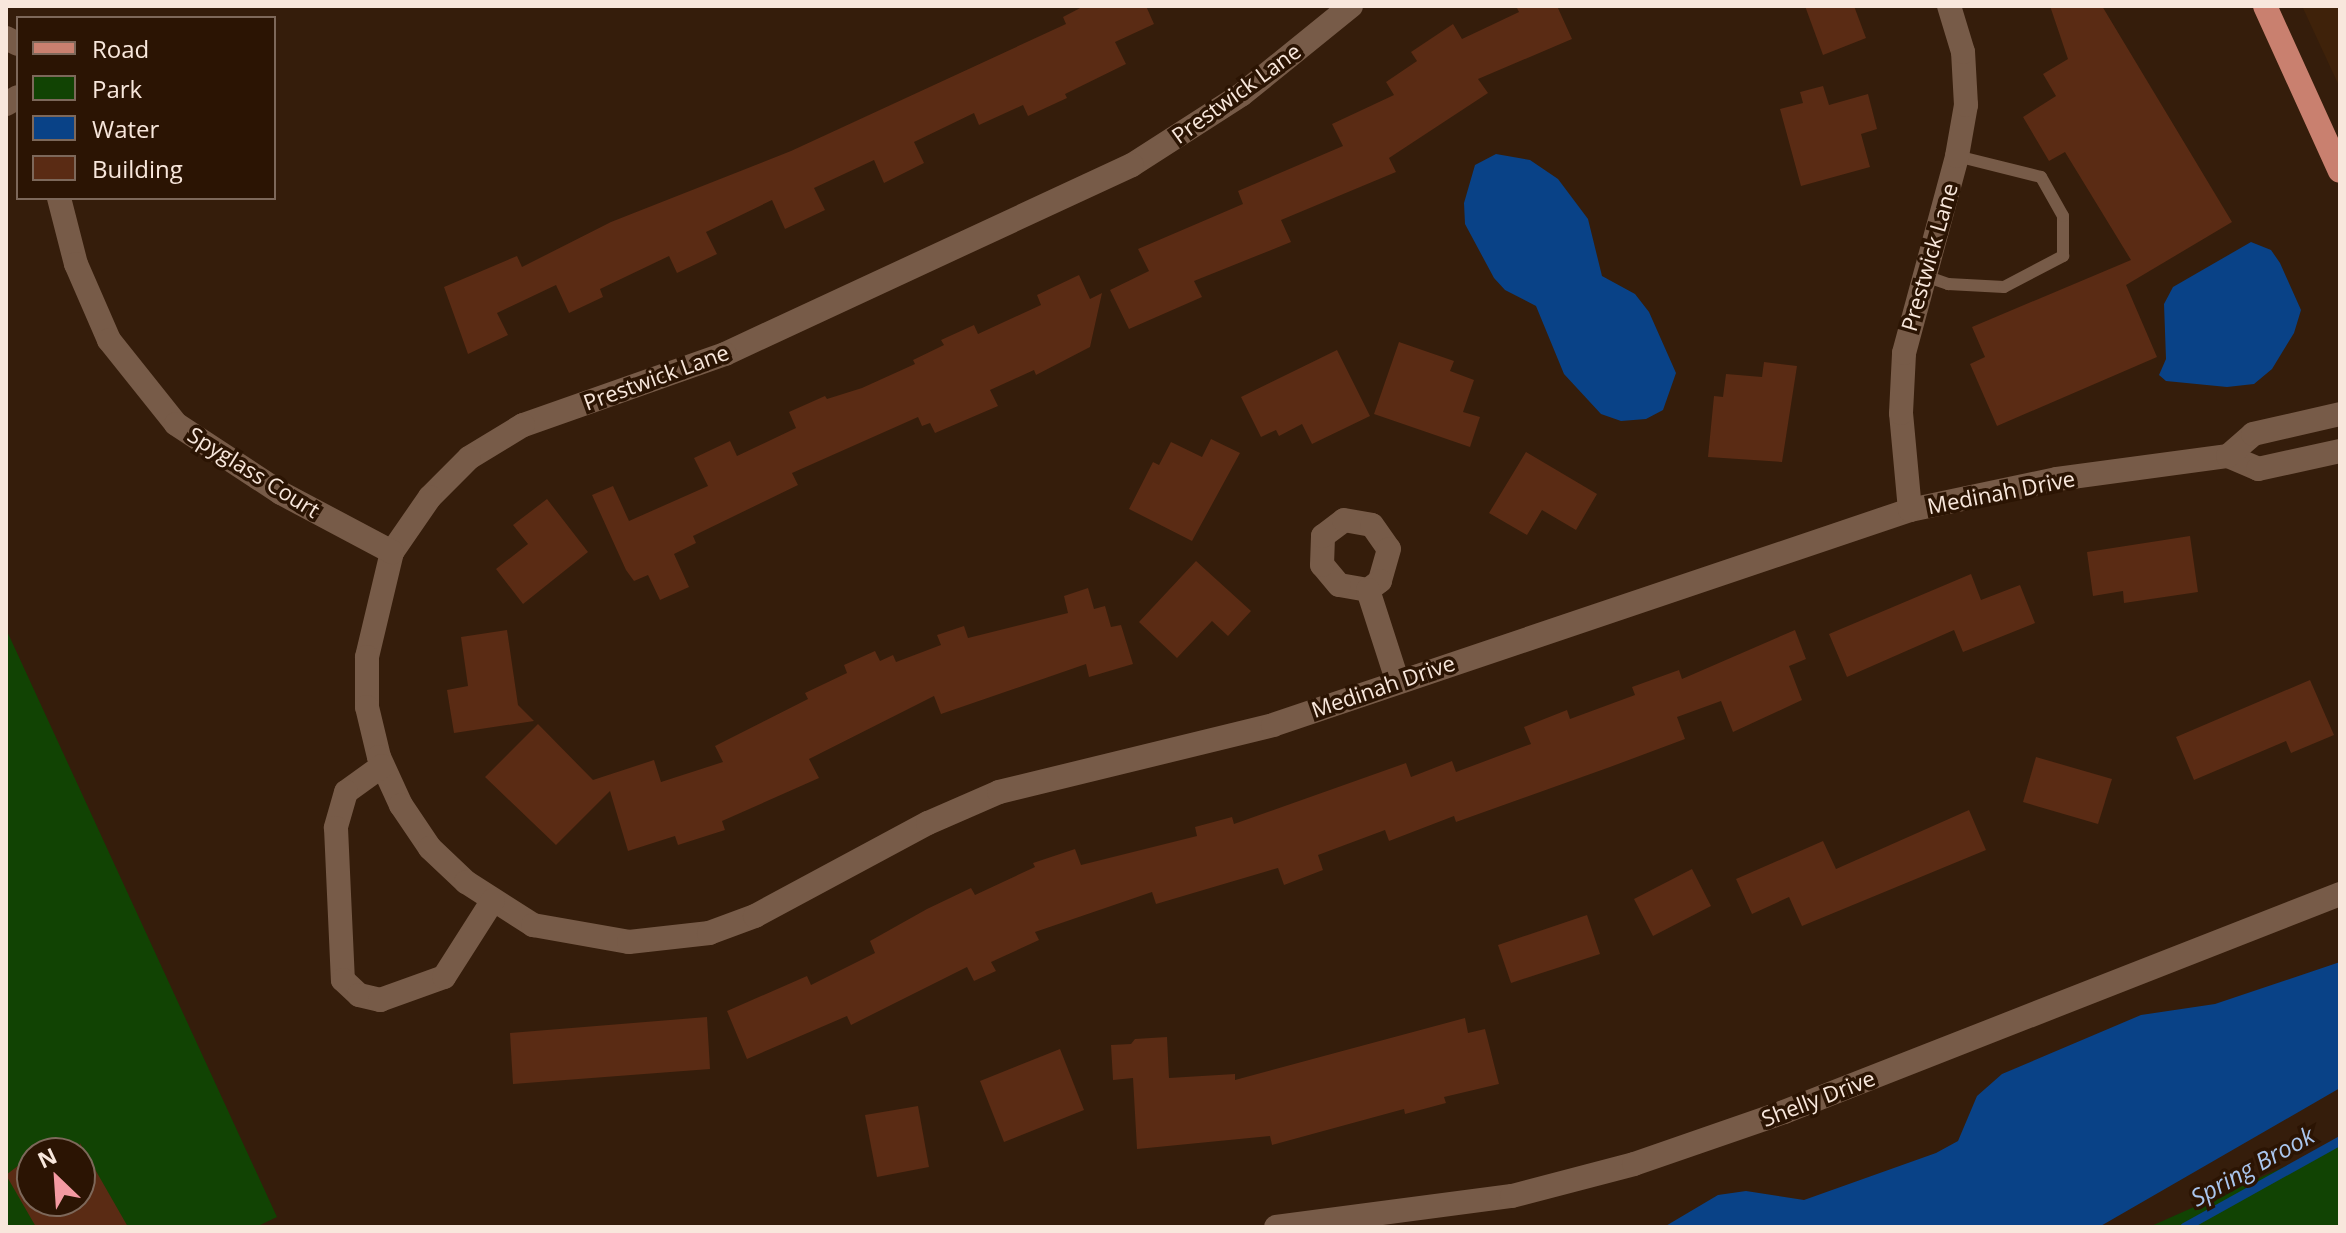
<!DOCTYPE html>
<html>
<head>
<meta charset="utf-8">
<style>
  body { margin:0 }
  #map { position:relative; width:2346px; height:1233px; overflow:hidden; background:#351d0b; font-family:"Open Sans",sans-serif }
  div>[style] { position:absolute }
  [style*='--x'] { left:calc(var(--x)*1px); top:calc(var(--y)*1px); width:calc(var(--w)*1px); rotate:calc(var(--a)*1deg) }
  .built>* { inset:0; background:#3f220a }
  .green>* { inset:0; background:#114303 }
  .water>* { inset:0; background:#094287 }
  .stream>* { height:9px; margin:-4.5px; padding:0 4.5px; transform-origin:4.5px; border-radius:4.5px; background:#094287 }
  .building>* { inset:0; background:#5a2b14 }
  .lane>* { height:12px; margin:-6px; padding:0 6px; transform-origin:6px; border-radius:6px; background:#775b48 }
  .street>* { height:24px; margin:-12px; padding:0 12px; transform-origin:12px; border-radius:12px; background:#775b48 }
  .primary>* { height:24px; margin:-12px; padding:0 12px; transform-origin:12px; border-radius:12px; background:#c9806f }
  span { translate:-50% -50%; white-space:nowrap; text-align:center; line-height:1.15; -webkit-text-stroke:7px #2b1403; paint-order:stroke }
  .street-label { font-size:22px; color:#f8e7dc }
  .water-label { font-size:24px; color:#aac6ee; font-style:italic }
  .frame { position:absolute; inset:0; border:8px solid #f8e7dc; pointer-events:none }
  .legend { position:absolute; left:16px; top:16px; width:260px; height:184px; box-sizing:border-box; background:#2b1403; border:2px solid #7d685a; margin:0; padding:10px 14px; list-style:none; font-size:24px; color:#f8e7dc }
  .legend li { display:flex; align-items:center; gap:16px; height:40px }
  .legend b { width:40px; border:2px solid #7d685a }
  .north { position:absolute; left:16px; top:1137px; width:80px; height:80px; box-sizing:border-box; background:#2b1403; border:2px solid #7d685a; border-radius:50%; rotate:335deg; font-size:22px; font-weight:700; line-height:32px; text-align:center; color:#f8e7dc }
  .north::after { content:''; display:block; margin:auto; width:28px; height:36px; background:#f49aa2; clip-path:polygon(50% 0,100% 100%,50% 72%,0 100%) }
</style>
</head>
<body>
<div id="map">
  <div class="built">
    <div style="clip-path:polygon(2302px 6px,2340px 6px,2340px 88px)"></div>
  </div>
  <div class="green">
    <div style="clip-path:polygon(evenodd,6px 629px,277px 1217px,256px 1227px,6px 1227px,6px 629px,32px 1153px,80px 1153px,80px 1201px,32px 1201px,32px 1153px)"></div>
    <div style="clip-path:polygon(2340px 1142px,2340px 1227px,2149px 1227px)"></div>
  </div>
  <div class="water">
    <div style="clip-path:polygon(1496px 154px,1530px 160px,1558px 179px,1588px 219px,1602px 276px,1635px 294px,1649px 312px,1676px 373px,1663px 410px,1646px 419px,1621px 421px,1601px 414px,1564px 374px,1536px 306px,1505px 290px,1494px 278px,1465px 224px,1464px 203px,1475px 165px)"></div>
    <div style="clip-path:polygon(2251px 242px,2271px 250px,2280px 263px,2301px 310px,2294px 333px,2272px 369px,2254px 384px,2227px 387px,2166px 381px,2159px 375px,2166px 359px,2164px 304px,2173px 287px)"></div>
    <div style="clip-path:polygon(2340px 962px,2340px 1088px,2099px 1227px,1664px 1227px,1718px 1195px,1746px 1191px,1804px 1200px,1936px 1153px,1958px 1141px,1977px 1096px,2002px 1074px,2141px 1015px,2215px 1004px)"></div>
  </div>
  <div class="stream">
    <div style="--x:2184;--y:1227;--w:179;--a:-29.1"></div>
  </div>
  <div class="building">
    <div style="clip-path:polygon(1084px 6px,1146px 6px,1154px 24px,1115px 42px,1126px 64px,1065px 94px,1067px 98px,1028px 116px,1023px 105px,979px 125px,974px 113px,914px 142px,924px 163px,884px 183px,874px 160px,814px 188px,825px 210px,785px 229px,772px 200px,706px 232px,717px 254px,677px 273px,669px 256px,600px 289px,603px 297px,569px 313px,556px 285px,497px 313px,508px 335px,468px 354px,444px 287px,517px 256px,522px 267px,611px 222px,791px 151px,1066px 24px,1063px 17px)"></div>
    <div style="clip-path:polygon(1516px 6px,1557px 6px,1572px 39px,1478px 79px,1488px 93px,1389px 158px,1396px 172px,1281px 220px,1291px 242px,1194px 281px,1202px 297px,1129px 329px,1110px 290px,1149px 271px,1138px 249px,1243px 204px,1238px 191px,1343px 146px,1332px 124px,1394px 95px,1386px 82px,1417px 61px,1411px 52px,1453px 24px,1462px 39px,1519px 12px)"></div>
    <div style="clip-path:polygon(1805px 6px,1854px 6px,1866px 38px,1823px 55px)"></div>
    <div style="clip-path:polygon(2050px 6px,2102px 6px,2232px 222px,2126px 285px,2157px 357px,1997px 426px,1970px 364px,1985px 357px,1972px 327px,2131px 260px,2065px 152px,2049px 161px,2023px 117px,2056px 96px,2043px 74px,2068px 59px)"></div>
    <div style="clip-path:polygon(1823px 86px,1829px 105px,1868px 94px,1877px 129px,1861px 134px,1870px 167px,1801px 186px,1780px 109px,1803px 103px,1800px 92px)"></div>
    <div style="clip-path:polygon(1079px 275px,1090px 299px,1102px 293px,1090px 347px,1036px 375px,1034px 370px,990px 390px,998px 406px,935px 433px,930px 423px,922px 426px,918px 417px,792px 473px,798px 485px,693px 536px,696px 543px,674px 554px,689px 587px,660px 600px,648px 575px,634px 581px,626px 570px,592px 495px,613px 486px,629px 521px,708px 486px,694px 458px,730px 441px,737px 456px,796px 428px,789px 412px,825px 396px,827px 399px,862px 388px,915px 364px,913px 360px,944px 345px,941px 340px,974px 325px,978px 334px,1041px 305px,1037px 295px)"></div>
    <div style="clip-path:polygon(1399px 342px,1454px 361px,1450px 371px,1474px 380px,1463px 412px,1480px 417px,1470px 447px,1374px 414px)"></div>
    <div style="clip-path:polygon(1337px 350px,1370px 416px,1312px 444px,1302px 424px,1279px 436px,1276px 430px,1261px 437px,1241px 397px)"></div>
    <div style="clip-path:polygon(1764px 362px,1797px 366px,1782px 462px,1708px 457px,1714px 396px,1723px 397px,1726px 374px,1762px 377px)"></div>
    <div style="clip-path:polygon(1211px 439px,1240px 453px,1192px 541px,1129px 509px,1153px 462px,1159px 465px,1171px 442px,1202px 457px)"></div>
    <div style="clip-path:polygon(1526px 452px,1597px 494px,1576px 530px,1542px 510px,1527px 535px,1489px 513px)"></div>
    <div style="clip-path:polygon(547px 499px,588px 552px,523px 604px,496px 569px,528px 544px,513px 525px)"></div>
    <div style="clip-path:polygon(2190px 536px,2198px 592px,2124px 603px,2123px 591px,2093px 596px,2087px 552px)"></div>
    <div style="clip-path:polygon(1196px 561px,1251px 611px,1228px 636px,1212px 621px,1177px 658px,1139px 622px)"></div>
    <div style="clip-path:polygon(1971px 574px,1981px 600px,2020px 585px,2035px 623px,1963px 652px,1954px 630px,1847px 677px,1829px 634px)"></div>
    <div style="clip-path:polygon(1088px 588px,1094px 609px,1105px 606px,1111px 627px,1121px 625px,1133px 664px,1089px 677px,1086px 664px,941px 714px,934px 696px,809px 759px,819px 778px,722px 821px,725px 830px,678px 845px,675px 836px,628px 851px,610px 791px,556px 845px,485px 777px,538px 724px,593px 780px,654px 760px,661px 782px,723px 762px,715px 746px,808px 699px,805px 693px,847px 673px,844px 665px,875px 651px,880px 661px,893px 655px,896px 662px,941px 645px,937px 635px,964px 626px,968px 638px,1068px 613px,1064px 596px)"></div>
    <div style="clip-path:polygon(507px 630px,518px 705px,534px 721px,454px 733px,447px 690px,468px 686px,461px 637px)"></div>
    <div style="clip-path:polygon(1795px 630px,1806px 659px,1789px 666px,1802px 700px,1733px 732px,1721px 701px,1677px 717px,1685px 739px,1610px 767px,1456px 822px,1454px 816px,1389px 841px,1385px 830px,1318px 855px,1323px 870px,1284px 885px,1278px 868px,1156px 904px,1152px 892px,1035px 932px,1039px 940px,991px 962px,996px 971px,974px 981px,967px 967px,851px 1025px,847px 1016px,747px 1059px,727px 1011px,807px 976px,811px 985px,875px 953px,870px 941px,927px 909px,971px 888px,975px 895px,1035px 867px,1033px 863px,1075px 849px,1081px 865px,1197px 836px,1195px 827px,1232px 817px,1234px 824px,1406px 763px,1411px 777px,1452px 761px,1456px 772px,1531px 744px,1524px 727px,1567px 710px,1570px 719px,1635px 695px,1632px 687px,1679px 670px,1682px 679px)"></div>
    <div style="clip-path:polygon(2310px 680px,2334px 735px,2291px 753px,2286px 741px,2194px 780px,2176px 737px)"></div>
    <div style="clip-path:polygon(2036px 757px,2112px 779px,2098px 824px,2023px 802px)"></div>
    <div style="clip-path:polygon(1969px 810px,1986px 850px,1802px 926px,1789px 897px,1752px 914px,1736px 879px,1823px 841px,1836px 869px)"></div>
    <div style="clip-path:polygon(1692px 869px,1711px 906px,1653px 936px,1634px 899px)"></div>
    <div style="clip-path:polygon(1587px 915px,1600px 954px,1511px 983px,1498px 945px)"></div>
    <div style="clip-path:polygon(707px 1017px,710px 1069px,513px 1084px,510px 1033px)"></div>
    <div style="clip-path:polygon(1465px 1018px,1468px 1033px,1485px 1029px,1499px 1084px,1444px 1097px,1446px 1103px,1405px 1114px,1404px 1109px,1272px 1145px,1270px 1136px,1137px 1149px,1133px 1078px,1113px 1080px,1111px 1045px,1131px 1044px,1135px 1039px,1167px 1037px,1169px 1078px,1235px 1074px,1235px 1080px)"></div>
    <div style="clip-path:polygon(1060px 1049px,1084px 1110px,1004px 1142px,980px 1081px)"></div>
    <div style="clip-path:polygon(918px 1106px,929px 1167px,877px 1177px,865px 1115px)"></div>
    <div style="clip-path:polygon(80px 1143px,128px 1227px,36px 1227px,6px 1175px,32px 1155px,32px 1201px,80px 1201px)"></div>
  </div>
  <div class="lane">
    <div style="--x:1922;--y:275;--w:28;--a:19"></div>
    <div style="--x:1948;--y:284;--w:56;--a:3.1"></div>
    <div style="--x:2004;--y:287;--w:67;--a:-27.7"></div>
    <div style="--x:2063;--y:256;--w:40;--a:-90"></div>
    <div style="--x:2063;--y:216;--w:45;--a:-119.4"></div>
    <div style="--x:2041;--y:177;--w:87;--a:-166"></div>
  </div>
  <div class="street">
    <div style="--x:1351;--y:6;--w:141;--a:141"></div>
    <div style="--x:1241;--y:95;--w:130;--a:147.3"></div>
    <div style="--x:1132;--y:165;--w:449;--a:155.1"></div>
    <div style="--x:725;--y:354;--w:214;--a:160.6"></div>
    <div style="--x:523;--y:425;--w:63;--a:148.6"></div>
    <div style="--x:469;--y:458;--w:55;--a:135"></div>
    <div style="--x:430;--y:497;--w:67;--a:124.6"></div>
    <div style="--x:392;--y:552;--w:108;--a:103.4"></div>
    <div style="--x:367;--y:657;--w:50;--a:90"></div>
    <div style="--x:367;--y:707;--w:51;--a:76.5"></div>
    <div style="--x:379;--y:757;--w:53;--a:65.4"></div>
    <div style="--x:401;--y:805;--w:52;--a:56"></div>
    <div style="--x:430;--y:848;--w:50;--a:43.4"></div>
    <div style="--x:466;--y:882;--w:80;--a:32.7"></div>
    <div style="--x:533;--y:925;--w:97;--a:10"></div>
    <div style="--x:629;--y:942;--w:81;--a:-6.4"></div>
    <div style="--x:709;--y:933;--w:49;--a:-20.3"></div>
    <div style="--x:755;--y:916;--w:196;--a:-28.3"></div>
    <div style="--x:928;--y:823;--w:77;--a:-23.6"></div>
    <div style="--x:999;--y:792;--w:282;--a:-13.7"></div>
    <div style="--x:1273;--y:725;--w:672;--a:-18.65"></div>
    <div style="--x:1910;--y:510;--w:150;--a:-11.9"></div>
    <div style="--x:2057;--y:479;--w:173;--a:-7.7"></div>
    <div style="--x:2228;--y:456;--w:33;--a:23"></div>
    <div style="--x:2258;--y:469;--w:84;--a:-12.4"></div>
    <div style="--x:6;--y:38;--w:13;--a:27"></div>
    <div style="--x:6;--y:104;--w:14;--a:-30"></div>
    <div style="--x:59;--y:198;--w:68;--a:75.6"></div>
    <div style="--x:76;--y:264;--w:83;--a:66.5"></div>
    <div style="--x:109;--y:340;--w:107;--a:51.4"></div>
    <div style="--x:176;--y:424;--w:126;--a:33.3"></div>
    <div style="--x:281;--y:493;--w:126;--a:28"></div>
    <div style="--x:2228;--y:456;--w:33;--a:-41"></div>
    <div style="--x:2253;--y:434;--w:89;--a:-12.9"></div>
    <div style="--x:1910;--y:510;--w:97;--a:-95.3"></div>
    <div style="--x:1901;--y:413;--w:60;--a:-87.1"></div>
    <div style="--x:1904;--y:353;--w:204;--a:-74.9"></div>
    <div style="--x:1957;--y:156;--w:52;--a:-80"></div>
    <div style="--x:1966;--y:105;--w:53;--a:-93.2"></div>
    <div style="--x:1963;--y:52;--w:48;--a:-106.9"></div>
    <div style="--x:1368;--y:590;--w:29;--a:-170"></div>
    <div style="--x:1339;--y:585;--w:26;--a:-130"></div>
    <div style="--x:1322;--y:565;--w:29;--a:-88"></div>
    <div style="--x:1323;--y:536;--w:26;--a:-37"></div>
    <div style="--x:1344;--y:520;--w:28;--a:10"></div>
    <div style="--x:1372;--y:525;--w:29;--a:55"></div>
    <div style="--x:1389;--y:549;--w:33;--a:106"></div>
    <div style="--x:1380;--y:581;--w:15;--a:143"></div>
    <div style="--x:1368;--y:590;--w:95;--a:72.1"></div>
    <div style="--x:382;--y:766;--w:44;--a:144.2"></div>
    <div style="--x:346;--y:792;--w:37;--a:106"></div>
    <div style="--x:336;--y:828;--w:152;--a:87.4"></div>
    <div style="--x:343;--y:980;--w:22;--a:43"></div>
    <div style="--x:359;--y:995;--w:22;--a:13"></div>
    <div style="--x:380;--y:1000;--w:68;--a:-19.8"></div>
    <div style="--x:444;--y:977;--w:91;--a:-57.5"></div>
    <div style="--x:1276;--y:1227;--w:238;--a:-7.5"></div>
    <div style="--x:1512;--y:1196;--w:126;--a:-14.7"></div>
    <div style="--x:1634;--y:1164;--w:159;--a:-19.1"></div>
    <div style="--x:1784;--y:1112;--w:597;--a:-21.41"></div>
  </div>
  <div class="primary">
    <div style="--x:2265;--y:6;--w:181;--a:65.6"></div>
  </div>
  <div class="street-label">
    <span style="left:1236px;top:93px;rotate:-36deg">Prestwick Lane</span>
    <span style="left:1929px;top:257px;rotate:-74deg">Prestwick Lane</span>
    <span style="left:656px;top:377px;rotate:-20deg">Prestwick Lane</span>
    <span style="left:254px;top:472px;rotate:32deg">Spyglass Court</span>
    <span style="left:2001px;top:492px;rotate:-11deg">Medinah Drive</span>
    <span style="left:1383px;top:686px;rotate:-19deg">Medinah Drive</span>
    <span style="left:1818px;top:1098px;rotate:-21deg">Shelly Drive</span>
  </div>
  <div class="water-label">
    <span style="left:2252px;top:1166px;rotate:-29deg">Spring Brook</span>
  </div>
  <div class="frame"></div>
  <ul class="legend">
  <li><b style="height:10px;background:#c9806f"></b>Road</li>
  <li><b style="height:22px;background:#114303"></b>Park</li>
  <li><b style="height:22px;background:#094287"></b>Water</li>
  <li><b style="height:22px;background:#5a2b14"></b>Building</li>
  </ul>
  <div class="north">N</div>
</div>
</body>
</html>
